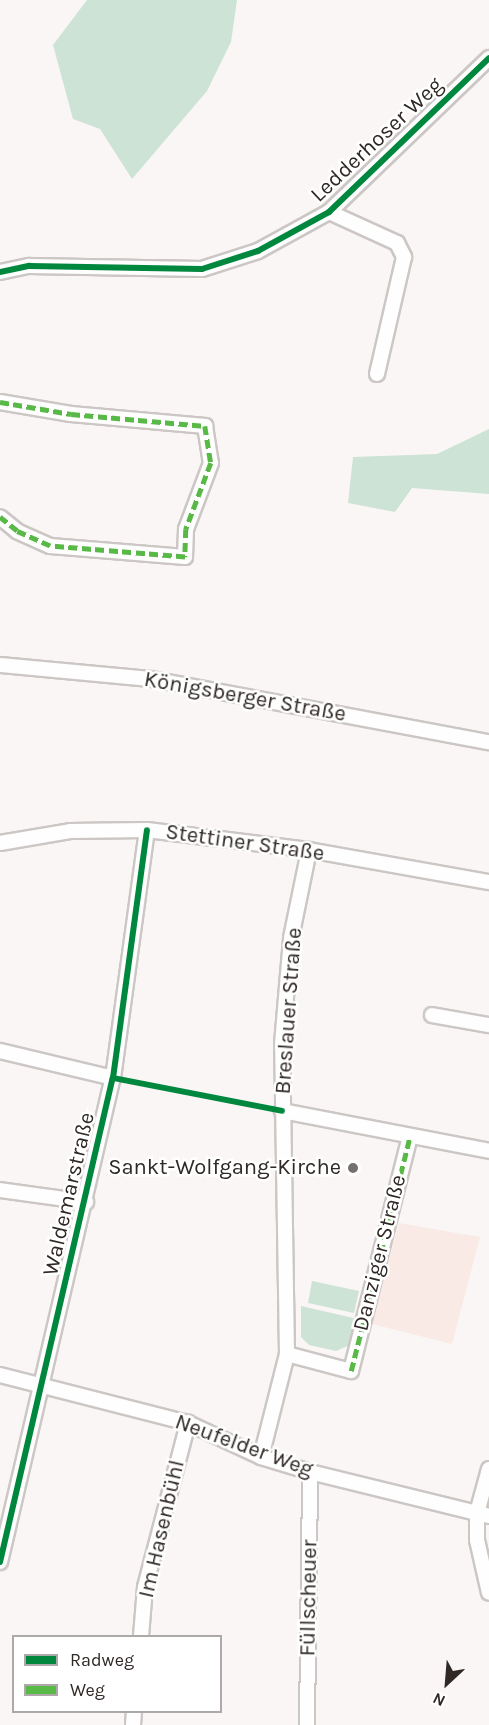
<!DOCTYPE html>
<html>
<head>
<meta charset="utf-8">
<style>
  body { margin:0 }
  #map { position:relative; width:489px; height:1725px; overflow:hidden; background:#faf6f5; font-family:Karla,sans-serif }
  div>[style] { position:absolute }
  [style*='--x'] { left:calc(var(--x)*1px); top:calc(var(--y)*1px); width:calc(var(--w)*1px); rotate:calc(var(--a)*1deg) }
  .built>* { inset:0; background:#f9eae5 }
  .green>* { inset:0; background:#cde3d5 }
  .roads { filter:drop-shadow(2px 0 #ccc7c5) drop-shadow(-2px 0 #ccc7c5) drop-shadow(0 2px #ccc7c5) drop-shadow(0 -2px #ccc7c5) }
  .street>* { height:14px; margin:-7px; padding:0 7px; transform-origin:7px; border-radius:7px; background:#fefefe }
  .quiet>* { height:4.5px; margin-top:-2.25px; transform-origin:0; background:repeating-linear-gradient(90deg,#58b947 0 9px,transparent 0 13.5px) }
  .cycleway>* { height:6px; margin:-3px; padding:0 3px; transform-origin:3px; border-radius:3px; background:#00873e }
  .dots>* { width:16px; height:16px; translate:-50% -50%; box-sizing:border-box; border:3px solid #fff; border-radius:50% }
  span { translate:-50% -50%; white-space:nowrap; text-align:center; line-height:1.15; -webkit-text-stroke:5px #fff; paint-order:stroke }
  .street-label { font-size:22px; color:#2f2825 }
  .poi-label { font-size:22px; color:#2f2825 }
  .right { translate:-100% -50%; text-align:right }
  .legend { position:absolute; left:12px; top:1635px; width:210px; height:78px; box-sizing:border-box; background:#fff; border:2px solid #aca9a8; margin:0; padding:8px 10px; list-style:none; font-size:18px; color:#2f2825 }
  .legend li { display:flex; align-items:center; gap:12px; height:30px }
  .legend b { width:30px; border:2px solid #aca9a8 }
  .north { position:absolute; left:417px; top:1653px; width:60px; height:60px; -webkit-text-stroke:4px #fff; paint-order:stroke; rotate:206deg; font-size:16px; font-weight:700; line-height:24px; text-align:center; color:#2f2825 }
  .north::after { content:''; display:block; margin:auto; width:21px; height:27px; background:#2f2825; clip-path:polygon(50% 0,100% 100%,50% 72%,0 100%) }
</style>
</head>
<body>
<div id="map">
  <div class="built">
    <div style="clip-path:polygon(399px 1223px,480px 1237px,452px 1344px,372px 1324px)"></div>
  </div>
  <div class="green">
    <div style="clip-path:polygon(87px 0,237px 0,231px 42px,207px 91px,132px 179px,100px 129px,73px 119px,53px 45px)"></div>
    <div style="clip-path:polygon(489px 429px,489px 494px,412px 488px,395px 512px,348px 503px,353px 457px,437px 454px)"></div>
    <div style="clip-path:polygon(312px 1281px,359px 1291px,354px 1313px,308px 1303px)"></div>
    <div style="clip-path:polygon(301px 1306px,358px 1319px,352px 1344px,336px 1351px,309px 1345px,301px 1337px)"></div>
  </div>
  <div class="roads">
    <div class="street">
      <div style="--x:329;--y:212;--w:75;--a:24.5"></div>
      <div style="--x:397;--y:243;--w:16;--a:63"></div>
      <div style="--x:404;--y:257;--w:120;--a:103"></div>
      <div style="--x:0;--y:272;--w:30;--a:-12"></div>
      <div style="--x:29;--y:266;--w:173;--a:1"></div>
      <div style="--x:202;--y:269;--w:59;--a:-17.8"></div>
      <div style="--x:258;--y:251;--w:81;--a:-28.8"></div>
      <div style="--x:329;--y:212;--w:222;--a:-43.9"></div>
      <div style="--x:0;--y:402;--w:72;--a:9.6"></div>
      <div style="--x:71;--y:414;--w:135;--a:5.1"></div>
      <div style="--x:205;--y:426;--w:37;--a:81"></div>
      <div style="--x:211;--y:463;--w:71;--a:110.7"></div>
      <div style="--x:186;--y:529;--w:28;--a:92"></div>
      <div style="--x:185;--y:557;--w:135;--a:-175.3"></div>
      <div style="--x:50;--y:546;--w:36;--a:-156"></div>
      <div style="--x:17;--y:531;--w:22;--a:-141"></div>
      <div style="--x:0;--y:665;--w:152;--a:5.3"></div>
      <div style="--x:151;--y:679;--w:344;--a:10.6"></div>
      <div style="--x:0;--y:843;--w:71;--a:-9.7"></div>
      <div style="--x:70;--y:831;--w:77;--a:-0.7"></div>
      <div style="--x:147;--y:830;--w:163;--a:7"></div>
      <div style="--x:309;--y:850;--w:183;--a:10.1"></div>
      <div style="--x:432;--y:1015;--w:58;--a:10"></div>
      <div style="--x:0;--y:1051;--w:116;--a:13.4"></div>
      <div style="--x:282;--y:1111;--w:211;--a:10.9"></div>
      <div style="--x:0;--y:1190;--w:87;--a:7.9"></div>
      <div style="--x:287;--y:1354;--w:66;--a:14.9"></div>
      <div style="--x:351;--y:1371;--w:242;--a:-75.9"></div>
      <div style="--x:0;--y:1375;--w:194;--a:14.3"></div>
      <div style="--x:188;--y:1423;--w:81;--a:25"></div>
      <div style="--x:261;--y:1457;--w:51;--a:17"></div>
      <div style="--x:310;--y:1472;--w:184;--a:13.8"></div>
      <div style="--x:261;--y:1457;--w:106;--a:-75.8"></div>
      <div style="--x:287;--y:1354;--w:310;--a:-90.9"></div>
      <div style="--x:282;--y:1044;--w:106;--a:-85.1"></div>
      <div style="--x:291;--y:938;--w:90;--a:-78.4"></div>
      <div style="--x:489;--y:1469;--w:46;--a:105.3"></div>
      <div style="--x:477;--y:1513;--w:27;--a:90"></div>
      <div style="--x:477;--y:1540;--w:54;--a:77.2"></div>
      <div style="--x:0;--y:1562;--w:497;--a:-76.9"></div>
      <div style="--x:113;--y:1078;--w:250;--a:-82.2"></div>
      <div style="--x:141;--y:1636;--w:49;--a:-85.3"></div>
      <div style="--x:145;--y:1587;--w:170;--a:-75.3"></div>
      <div style="--x:133;--y:1725;--w:13;--a:-86"></div>
      <div style="--x:307;--y:1725;--w:253;--a:-89.3"></div>
    </div>
  </div>
  <div class="quiet">
    <div style="--x:0;--y:402;--w:72;--a:9.6"></div>
    <div style="--x:71;--y:414;--w:135;--a:5.1"></div>
    <div style="--x:205;--y:426;--w:37;--a:81"></div>
    <div style="--x:211;--y:463;--w:71;--a:110.7"></div>
    <div style="--x:186;--y:529;--w:28;--a:92"></div>
    <div style="--x:185;--y:557;--w:135;--a:-175.3"></div>
    <div style="--x:50;--y:546;--w:36;--a:-156"></div>
    <div style="--x:17;--y:531;--w:22;--a:-141"></div>
    <div style="--x:351;--y:1371;--w:242;--a:-75.9"></div>
  </div>
  <div class="cycleway">
    <div style="--x:0;--y:272;--w:30;--a:-12"></div>
    <div style="--x:29;--y:266;--w:173;--a:1"></div>
    <div style="--x:202;--y:269;--w:59;--a:-17.8"></div>
    <div style="--x:258;--y:251;--w:81;--a:-28.8"></div>
    <div style="--x:329;--y:212;--w:222;--a:-43.9"></div>
    <div style="--x:113;--y:1078;--w:172;--a:11"></div>
    <div style="--x:0;--y:1562;--w:497;--a:-76.9"></div>
    <div style="--x:113;--y:1078;--w:250;--a:-82.2"></div>
  </div>
  <div class="dots">
    <div style="left:353px;top:1168px;background:#76706e"></div>
  </div>
  <div class="street-label">
    <span style="left:377px;top:140px;rotate:-43deg">Ledderhoser Weg</span>
    <span style="left:245px;top:697px;rotate:10deg">Königsberger Straße</span>
    <span style="left:245px;top:843px;rotate:8deg">Stettiner Straße</span>
    <span style="left:289px;top:1011px;rotate:-86deg">Breslauer Straße</span>
    <span style="left:69px;top:1194px;rotate:-77deg">Waldemarstraße</span>
    <span style="left:380px;top:1253px;rotate:-76deg">Danziger Straße</span>
    <span style="left:244px;top:1446px;rotate:20deg">Neufelder Weg</span>
    <span style="left:162px;top:1529px;rotate:-77deg">Im Hasenbühl</span>
    <span style="left:309px;top:1598px;rotate:-89deg">Füllscheuer</span>
  </div>
  <div class="poi-label">
    <span class="right" style="left:341px;top:1168px">Sankt-Wolfgang-Kirche</span>
  </div>
  <ul class="legend">
  <li><b style="height:8px;background:#00873e"></b>Radweg</li>
  <li><b style="height:8px;background:#58b947"></b>Weg</li>
  </ul>
  <div class="north">N</div>
</div>
</body>
</html>
